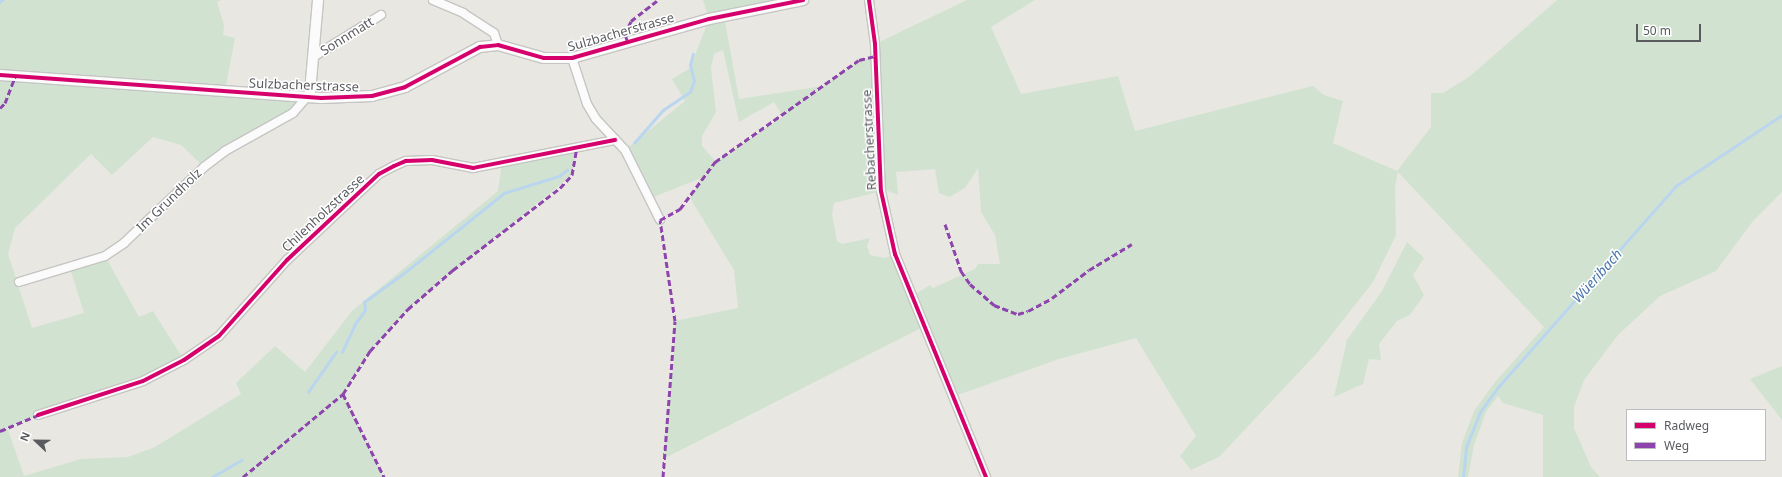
<!DOCTYPE html>
<html>
<head>
<meta charset="utf-8">
<style>
  body { margin:0 }
  #map { position:relative; width:1782px; height:477px; overflow:hidden; background:#e8e7e2; font-family:"Noto Sans",sans-serif }
  div>[style] { position:absolute }
  [style*='--x'] { left:calc(var(--x)*1px); top:calc(var(--y)*1px); width:calc(var(--w)*1px); rotate:calc(var(--a)*1deg) }
  .green>* { inset:0; background:#d1e3d0 }
  .stream>* { height:2.5px; margin:-1.25px; padding:0 1.25px; transform-origin:1.25px; border-radius:1.25px; background:#bad6ef }
  .roads { filter:drop-shadow(1px 0 #c5c5c4) drop-shadow(-1px 0 #c5c5c4) drop-shadow(0 1px #c5c5c4) drop-shadow(0 -1px #c5c5c4) }
  .minor>* { height:8px; margin:-4px; padding:0 4px; transform-origin:4px; border-radius:4px; background:#fcfbfb }
  .tertiary>* { height:10px; margin:-5px; padding:0 5px; transform-origin:5px; border-radius:5px; background:#fcfbfb }
  .quiet>* { height:3px; margin-top:-1.5px; transform-origin:0; background:repeating-linear-gradient(90deg,#8e44ad 0 6px,transparent 0 9px) }
  .cycleway>* { height:4px; margin:-2px; padding:0 2px; transform-origin:2px; border-radius:2px; background:#d6006c }
  span { translate:-50% -50%; white-space:nowrap; text-align:center; line-height:1.15; -webkit-text-stroke:3px #fff; paint-order:stroke }
  .street-label { font-size:13px; color:#595b5f }
  .water-label { font-size:14px; color:#4a75ab; font-style:italic }
  .legend { position:absolute; left:1626px; top:409px; width:140px; height:52px; box-sizing:border-box; background:#fff; border:1px solid #bdbdbf; margin:0; padding:5px 7px; list-style:none; font-size:12px; color:#595b5f }
  .legend li { display:flex; align-items:center; gap:8px; height:20px }
  .legend b { width:20px; border:1px solid #bdbdbf }
  .north { position:absolute; left:16px; top:421px; width:40px; height:40px; -webkit-text-stroke:3px #fff; paint-order:stroke; rotate:292deg; font-size:11px; font-weight:700; line-height:16px; text-align:center; color:#595b5f }
  .north::after { content:''; display:block; margin:auto; width:14px; height:18px; background:#595b5f; clip-path:polygon(50% 0,100% 100%,50% 72%,0 100%) }
  .scale { position:absolute; left:1636px; top:24px; width:65px; height:18px; box-sizing:border-box; border:2px solid #595b5f; border-top:0; padding-left:5px; font-size:12px; line-height:14px; white-space:nowrap; color:#595b5f; -webkit-text-stroke:3px #fff; paint-order:stroke }
</style>
</head>
<body>
<div id="map">
  <div class="green">
    <div style="clip-path:polygon(0 0,221px 0,217px 2px,224px 25px,223px 35px,235px 38px,225px 91px,307px 97px,302px 103px,204px 167px,181px 145px,153px 137px,112px 175px,91px 154px,15px 228px,8px 254px,32px 328px,84px 313px,70px 268px,105px 256px,139px 317px,153px 311px,184px 360px,143px 381px,7px 427px,24px 476px,81px 459px,128px 457px,155px 447px,241px 394px,236px 383px,275px 346px,305px 372px,352px 311px,498px 191px,502px 163px,577px 147px,572px 175px,408px 309px,370px 351px,343px 394px,384px 477px,0 477px)"></div>
    <div style="clip-path:polygon(evenodd,703px 0,803px 0,724px 16px,739px 99px,823px 86px,859px 60px,875px 56px,875px 44px,967px 0,1035px 0,991px 27px,1021px 94px,1118px 76px,1135px 131px,1313px 86px,1324px 95px,1343px 101px,1333px 143px,1397px 171px,1431px 127px,1431px 93px,1443px 93px,1469px 77px,1557px 0,1782px 0,1782px 192px,1753px 221px,1716px 271px,1660px 296px,1618px 335px,1584px 380px,1574px 407px,1574px 428px,1591px 467px,1600px 477px,1543px 477px,1543px 415px,1503px 403px,1498px 396px,1486px 412px,1474px 445px,1468px 477px,1458px 477px,1462px 443px,1474px 411px,1495px 382px,1544px 327px,1398px 172px,1395px 187px,1396px 235px,1373px 282px,1317px 353px,1219px 457px,1191px 470px,1180px 456px,1196px 436px,1136px 338px,1059px 359px,952px 397px,923px 327px,663px 459px,674px 358px,675px 321px,738px 308px,734px 270px,690px 198px,701px 178px,651px 198px,625px 150px,685px 101px,672px 79px,690px 68px,709px 19px,703px 0,723px 50px,739px 122px,774px 102px,783px 116px,716px 162px,702px 146px,702px 136px,716px 112px,711px 68px,714px 54px,723px 50px,703px 0,978px 168px,981px 212px,995px 235px,1000px 264px,978px 264px,975px 269px,933px 288px,930px 285px,911px 297px,895px 254px,885px 258px,870px 255px,867px 246px,870px 238px,842px 244px,837px 241px,832px 214px,834px 203px,886px 190px,898px 195px,896px 172px,935px 169px,939px 193px,949px 197px,965px 188px,978px 168px)"></div>
    <div style="clip-path:polygon(1407px 242px,1424px 258px,1413px 275px,1424px 295px,1410px 315px,1397px 321px,1379px 344px,1381px 360px,1369px 359px,1363px 384px,1334px 397px,1347px 340px,1382px 291px)"></div>
    <div style="clip-path:polygon(1782px 366px,1782px 420px,1750px 379px)"></div>
  </div>
  <div class="stream">
    <div style="--x:0;--y:2;--w:3;--a:-45"></div>
    <div style="--x:634;--y:143;--w:44;--a:-48.7"></div>
    <div style="--x:663;--y:110;--w:32;--a:-34"></div>
    <div style="--x:690;--y:92;--w:12;--a:-70"></div>
    <div style="--x:694;--y:81;--w:16;--a:-104"></div>
    <div style="--x:690;--y:65;--w:11;--a:-75"></div>
    <div style="--x:342;--y:352;--w:31;--a:-65"></div>
    <div style="--x:355;--y:324;--w:17;--a:-54"></div>
    <div style="--x:365;--y:310;--w:8;--a:-97"></div>
    <div style="--x:364;--y:302;--w:54;--a:-36"></div>
    <div style="--x:408;--y:270;--w:123;--a:-38.7"></div>
    <div style="--x:504;--y:193;--w:58;--a:-17.2"></div>
    <div style="--x:559;--y:176;--w:10;--a:-37"></div>
    <div style="--x:308;--y:392;--w:49;--a:-55"></div>
    <div style="--x:212;--y:477;--w:34;--a:-30"></div>
    <div style="--x:1463;--y:477;--w:30;--a:-84"></div>
    <div style="--x:1466;--y:447;--w:38;--a:-68"></div>
    <div style="--x:1480;--y:412;--w:32;--a:-54"></div>
    <div style="--x:1499;--y:386;--w:268;--a:-48.5"></div>
    <div style="--x:1677;--y:185;--w:126;--a:-33.7"></div>
  </div>
  <div class="roads">
    <div class="minor">
      <div style="--x:433;--y:0;--w:33;--a:23"></div>
      <div style="--x:463;--y:13;--w:37;--a:33"></div>
      <div style="--x:494;--y:33;--w:13;--a:72"></div>
      <div style="--x:869;--y:0;--w:44;--a:82.2"></div>
      <div style="--x:875;--y:44;--w:147;--a:87.7"></div>
      <div style="--x:881;--y:191;--w:65;--a:77.5"></div>
      <div style="--x:895;--y:254;--w:241;--a:67.8"></div>
      <div style="--x:313;--y:57;--w:80;--a:-31.7"></div>
      <div style="--x:572;--y:58;--w:48;--a:71.9"></div>
      <div style="--x:587;--y:104;--w:17;--a:59"></div>
      <div style="--x:596;--y:119;--w:42;--a:46.9"></div>
      <div style="--x:625;--y:150;--w:78;--a:63.4"></div>
      <div style="--x:19;--y:282;--w:90;--a:-16.8"></div>
      <div style="--x:105;--y:256;--w:23;--a:-34"></div>
      <div style="--x:124;--y:243;--w:110;--a:-43.5"></div>
      <div style="--x:204;--y:167;--w:26;--a:-37"></div>
      <div style="--x:225;--y:151;--w:78;--a:-29.2"></div>
      <div style="--x:293;--y:113;--w:21;--a:-49"></div>
      <div style="--x:38;--y:415;--w:110;--a:-17.9"></div>
      <div style="--x:143;--y:381;--w:46;--a:-27.1"></div>
      <div style="--x:184;--y:360;--w:42;--a:-34.4"></div>
      <div style="--x:219;--y:336;--w:102;--a:-48.2"></div>
      <div style="--x:287;--y:260;--w:126;--a:-43.1"></div>
      <div style="--x:379;--y:174;--w:17;--a:-28"></div>
      <div style="--x:394;--y:166;--w:13;--a:-23"></div>
      <div style="--x:406;--y:161;--w:26;--a:-2"></div>
      <div style="--x:432;--y:160;--w:42;--a:11"></div>
      <div style="--x:473;--y:168;--w:145;--a:-11.2"></div>
    </div>
    <div class="tertiary">
      <div style="--x:0;--y:75;--w:322;--a:4.1"></div>
      <div style="--x:321;--y:98;--w:51;--a:-2.2"></div>
      <div style="--x:372;--y:96;--w:34;--a:-15"></div>
      <div style="--x:405;--y:87;--w:85;--a:-28.1"></div>
      <div style="--x:480;--y:47;--w:18;--a:-6"></div>
      <div style="--x:498;--y:45;--w:48;--a:15.8"></div>
      <div style="--x:544;--y:58;--w:28;--a:0"></div>
      <div style="--x:572;--y:58;--w:142;--a:-15.9"></div>
      <div style="--x:709;--y:19;--w:96;--a:-11.4"></div>
      <div style="--x:307;--y:97;--w:6;--a:-59"></div>
      <div style="--x:310;--y:92;--w:92;--a:-85"></div>
    </div>
  </div>
  <div class="quiet">
    <div style="--x:627;--y:40;--w:6;--a:-108"></div>
    <div style="--x:625;--y:34;--w:14;--a:-65"></div>
    <div style="--x:631;--y:21;--w:34;--a:-38"></div>
    <div style="--x:0;--y:108;--w:7;--a:-45"></div>
    <div style="--x:5;--y:103;--w:30;--a:-69"></div>
    <div style="--x:945;--y:224;--w:50;--a:71.2"></div>
    <div style="--x:961;--y:271;--w:16;--a:55"></div>
    <div style="--x:970;--y:284;--w:32;--a:41"></div>
    <div style="--x:994;--y:305;--w:26;--a:21"></div>
    <div style="--x:1018;--y:314;--w:10;--a:-17"></div>
    <div style="--x:1028;--y:311;--w:27;--a:-28"></div>
    <div style="--x:1052;--y:298;--w:46;--a:-37.1"></div>
    <div style="--x:1089;--y:270;--w:50;--a:-31.2"></div>
    <div style="--x:343;--y:394;--w:93;--a:63.7"></div>
    <div style="--x:0;--y:431;--w:41;--a:-22.8"></div>
    <div style="--x:243;--y:477;--w:130;--a:-39.7"></div>
    <div style="--x:343;--y:394;--w:51;--a:-57.9"></div>
    <div style="--x:370;--y:351;--w:57;--a:-47.9"></div>
    <div style="--x:408;--y:309;--w:60;--a:-40.9"></div>
    <div style="--x:453;--y:270;--w:135;--a:-37.5"></div>
    <div style="--x:560;--y:188;--w:18;--a:-47"></div>
    <div style="--x:572;--y:175;--w:28;--a:-80"></div>
    <div style="--x:663;--y:477;--w:156;--a:-85.6"></div>
    <div style="--x:675;--y:321;--w:102;--a:-98.4"></div>
    <div style="--x:660;--y:220;--w:23;--a:-29"></div>
    <div style="--x:680;--y:209;--w:59;--a:-53.3"></div>
    <div style="--x:715;--y:162;--w:176;--a:-35.3"></div>
    <div style="--x:859;--y:60;--w:16;--a:-14"></div>
  </div>
  <div class="cycleway">
    <div style="--x:869;--y:0;--w:44;--a:82.2"></div>
    <div style="--x:875;--y:44;--w:147;--a:87.7"></div>
    <div style="--x:881;--y:191;--w:65;--a:77.5"></div>
    <div style="--x:895;--y:254;--w:241;--a:67.8"></div>
    <div style="--x:0;--y:75;--w:322;--a:4.1"></div>
    <div style="--x:321;--y:98;--w:51;--a:-2.2"></div>
    <div style="--x:372;--y:96;--w:34;--a:-15"></div>
    <div style="--x:405;--y:87;--w:85;--a:-28.1"></div>
    <div style="--x:480;--y:47;--w:18;--a:-6"></div>
    <div style="--x:498;--y:45;--w:48;--a:15.8"></div>
    <div style="--x:544;--y:58;--w:28;--a:0"></div>
    <div style="--x:572;--y:58;--w:142;--a:-15.9"></div>
    <div style="--x:709;--y:19;--w:96;--a:-11.4"></div>
    <div style="--x:38;--y:415;--w:110;--a:-17.9"></div>
    <div style="--x:143;--y:381;--w:46;--a:-27.1"></div>
    <div style="--x:184;--y:360;--w:42;--a:-34.4"></div>
    <div style="--x:219;--y:336;--w:102;--a:-48.2"></div>
    <div style="--x:287;--y:260;--w:126;--a:-43.1"></div>
    <div style="--x:379;--y:174;--w:17;--a:-28"></div>
    <div style="--x:394;--y:166;--w:13;--a:-23"></div>
    <div style="--x:406;--y:161;--w:26;--a:-2"></div>
    <div style="--x:432;--y:160;--w:42;--a:11"></div>
    <div style="--x:473;--y:168;--w:145;--a:-11.2"></div>
  </div>
  <div class="street-label">
    <span style="left:621px;top:32px;rotate:-16deg">Sulzbacherstrasse</span>
    <span style="left:347px;top:36px;rotate:-32deg">Sonnmatt</span>
    <span style="left:304px;top:85px;rotate:2deg">Sulzbacherstrasse</span>
    <span style="left:869px;top:140px;rotate:-93deg">Rebacherstrasse</span>
    <span style="left:169px;top:200px;rotate:-44deg">Im Grundholz</span>
    <span style="left:323px;top:213px;rotate:-43deg">Chilenholzstrasse</span>
  </div>
  <div class="water-label">
    <span style="left:1597px;top:276px;rotate:-48deg">Wüeribach</span>
  </div>
  <ul class="legend">
  <li><b style="height:5px;background:#d6006c"></b>Radweg</li>
  <li><b style="height:5px;background:#8e44ad"></b>Weg</li>
  </ul>
  <div class="north">N</div>
  <div class="scale">50 m</div>
</div>
</body>
</html>
